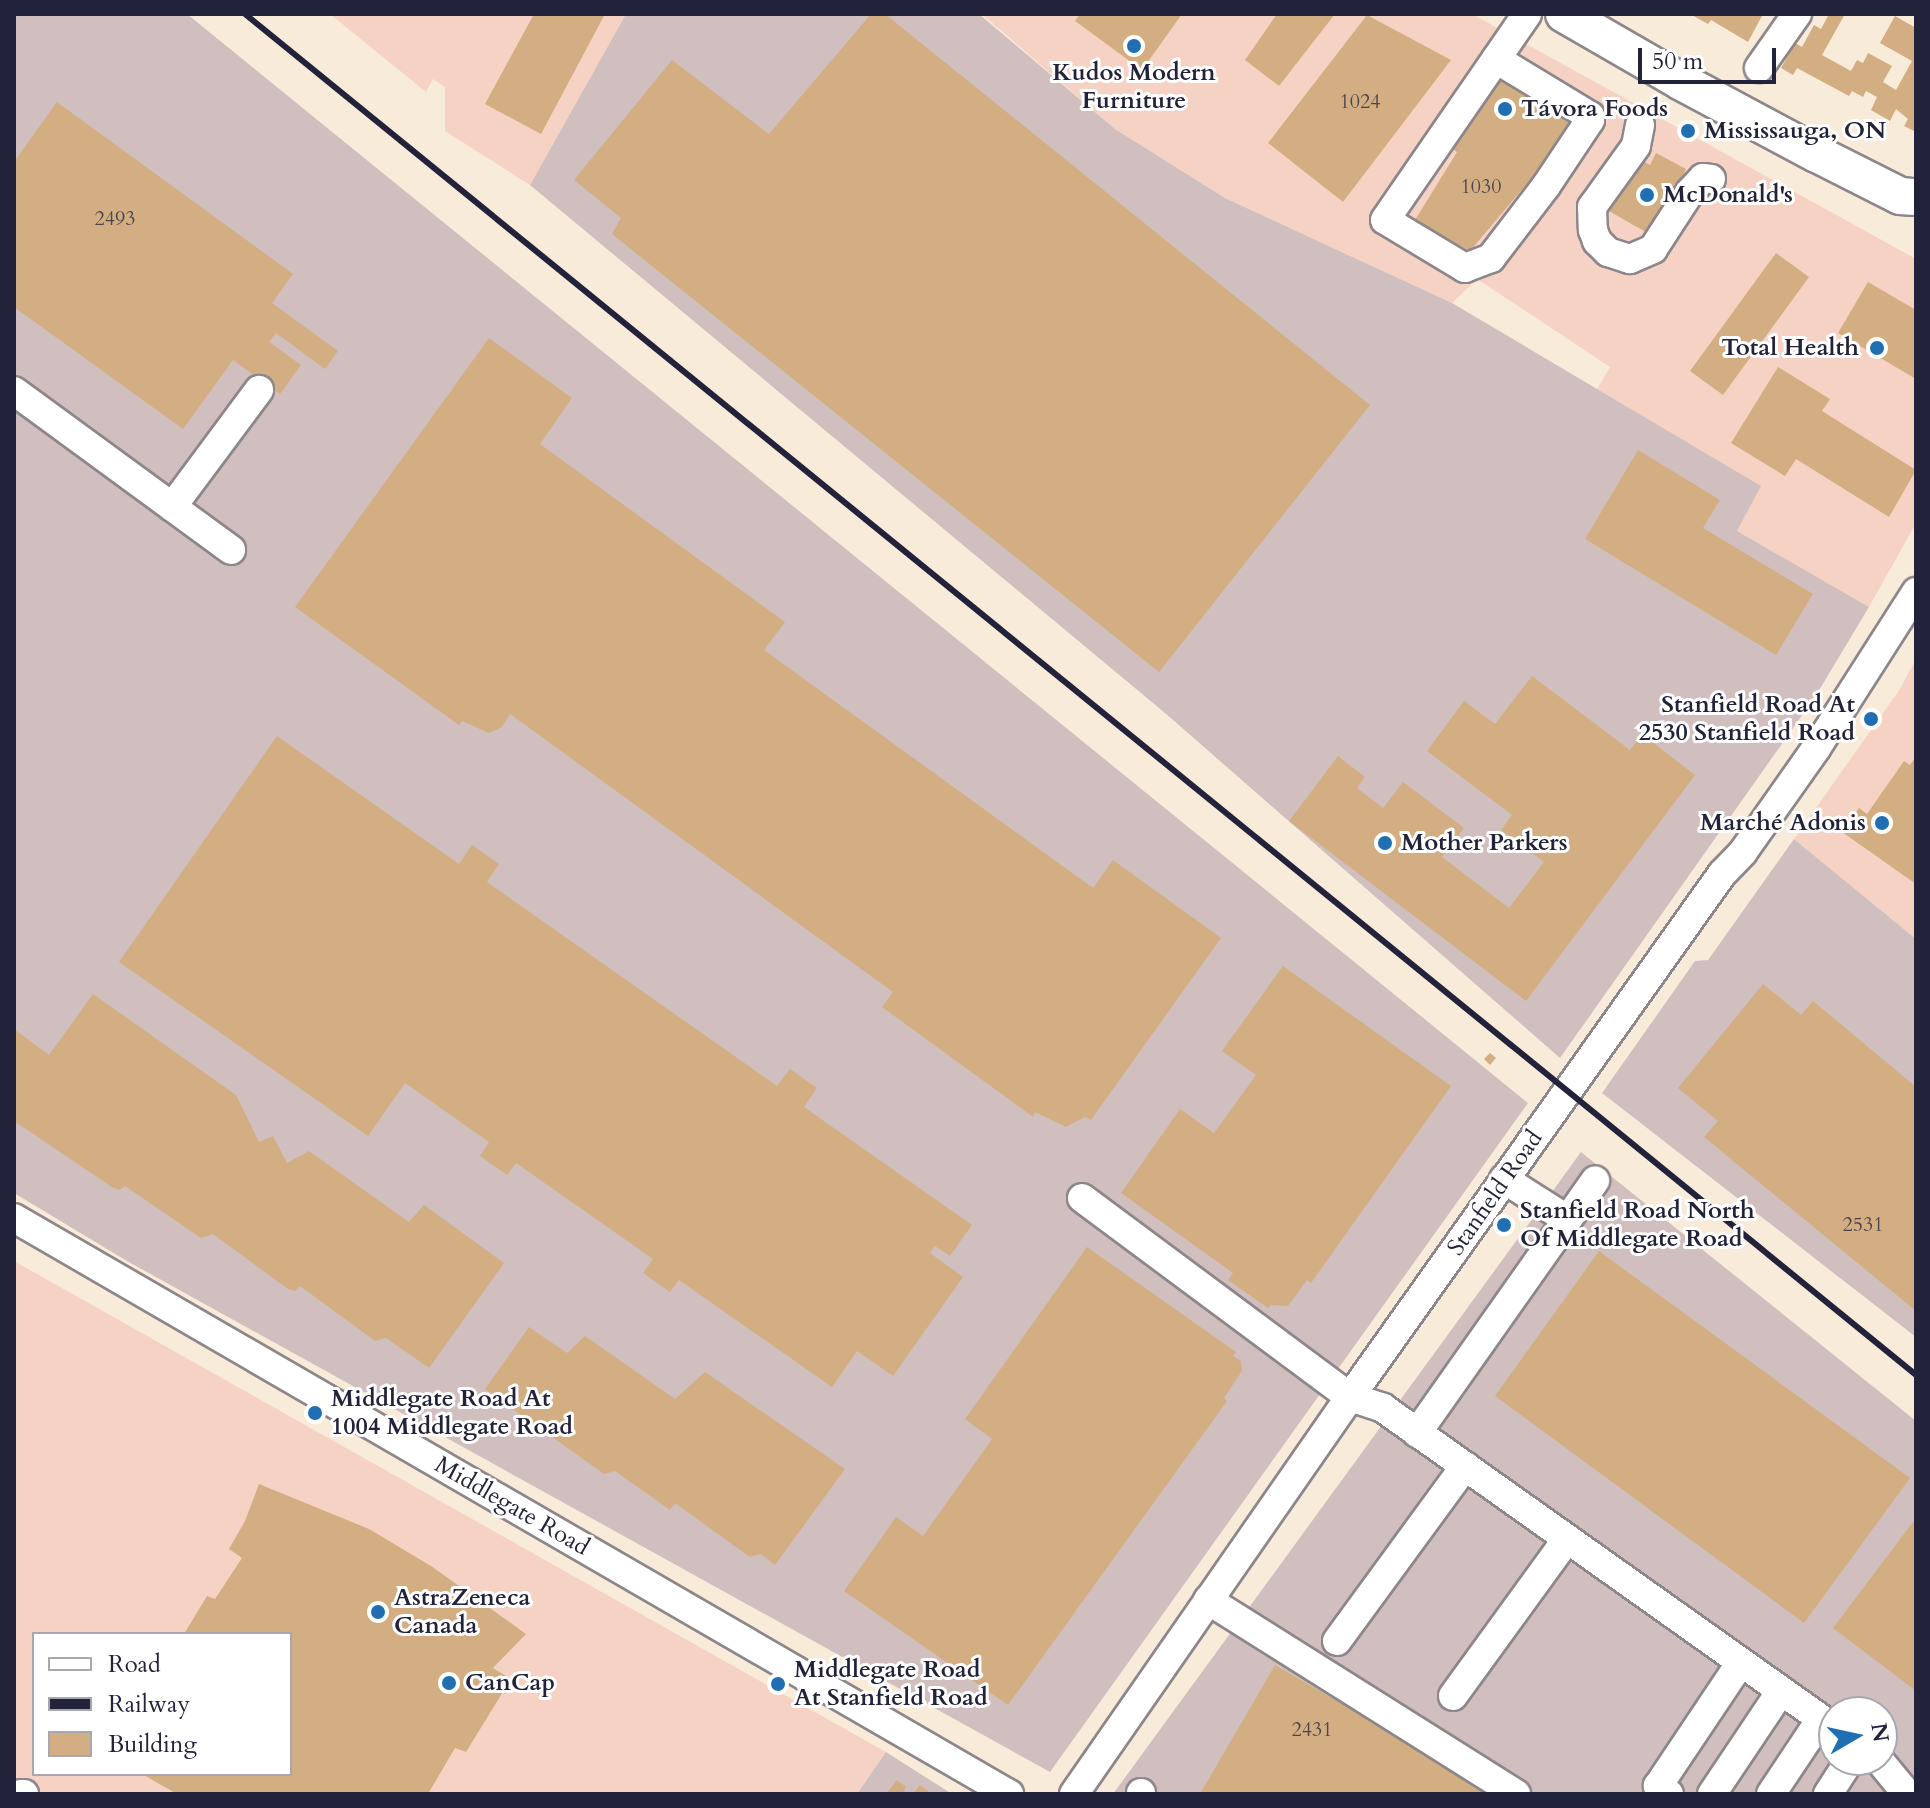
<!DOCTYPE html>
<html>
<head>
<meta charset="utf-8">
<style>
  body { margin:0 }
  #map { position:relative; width:1930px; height:1808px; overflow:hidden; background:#f8ebd9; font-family:Cardo,serif }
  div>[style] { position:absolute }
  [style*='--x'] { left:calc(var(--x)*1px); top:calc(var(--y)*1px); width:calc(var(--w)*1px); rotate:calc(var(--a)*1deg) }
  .built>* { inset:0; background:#f6d2c5 }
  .industrial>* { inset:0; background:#d1bfbf }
  .building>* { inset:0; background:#d2ae82 }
  .roads { filter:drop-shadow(2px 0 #8d868a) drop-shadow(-2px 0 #8d868a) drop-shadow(0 2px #8d868a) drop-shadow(0 -2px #8d868a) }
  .minor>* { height:28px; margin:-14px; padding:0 14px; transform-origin:14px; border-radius:14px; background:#fff }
  .major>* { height:36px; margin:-18px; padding:0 18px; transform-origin:18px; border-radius:18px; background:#fff }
  .rail>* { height:6px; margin:-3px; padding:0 3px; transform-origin:3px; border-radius:3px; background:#22223b }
  .dots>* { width:22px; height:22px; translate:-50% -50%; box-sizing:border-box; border:4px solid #fff; border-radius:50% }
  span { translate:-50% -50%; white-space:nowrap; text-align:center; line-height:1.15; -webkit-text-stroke:6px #fff; paint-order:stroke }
  .number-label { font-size:20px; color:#4e454d }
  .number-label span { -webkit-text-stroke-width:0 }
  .poi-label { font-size:24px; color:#22223b; font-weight:700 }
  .left { translate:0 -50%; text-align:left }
  .right { translate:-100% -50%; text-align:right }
  .street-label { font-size:24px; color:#22223b }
  .frame { position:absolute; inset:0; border:16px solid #22223b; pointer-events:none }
  .legend { position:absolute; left:32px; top:1632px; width:260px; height:144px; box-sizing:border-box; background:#fff; border:2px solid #a7a7b1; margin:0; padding:10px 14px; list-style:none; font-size:24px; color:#22223b }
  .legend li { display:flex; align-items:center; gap:16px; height:40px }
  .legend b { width:40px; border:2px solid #a7a7b1 }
  .north { position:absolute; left:1818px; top:1696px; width:80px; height:80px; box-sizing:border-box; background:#fff; border:2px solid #a7a7b1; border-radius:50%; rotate:81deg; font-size:22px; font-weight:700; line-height:32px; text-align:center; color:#22223b }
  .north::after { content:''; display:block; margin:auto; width:28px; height:36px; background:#1f6fb2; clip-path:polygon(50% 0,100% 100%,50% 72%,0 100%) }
  .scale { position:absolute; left:1638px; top:48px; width:138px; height:36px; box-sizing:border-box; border:4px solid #22223b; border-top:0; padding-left:10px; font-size:24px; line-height:28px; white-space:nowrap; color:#22223b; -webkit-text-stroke:6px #fff; paint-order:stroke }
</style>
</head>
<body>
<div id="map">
  <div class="built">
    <div style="clip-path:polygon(330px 14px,626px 14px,530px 185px,445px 131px,445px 87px,433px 79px,426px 92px)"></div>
    <div style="clip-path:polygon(982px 14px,1472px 14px,1916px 259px,1916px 523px,1869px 607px,1737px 531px,1760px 486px,1597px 389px,1610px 367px,1477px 279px,1452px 303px,1225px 198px,1115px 129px)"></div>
    <div style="clip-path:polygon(1916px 659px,1916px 939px,1794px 839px,1900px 689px)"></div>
    <div style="clip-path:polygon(evenodd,14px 1261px,886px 1752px,857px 1794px,14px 1794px,14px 1261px,34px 1634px,290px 1634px,290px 1774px,34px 1774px,34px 1634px)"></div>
  </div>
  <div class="industrial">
    <div style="clip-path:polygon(14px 14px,187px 14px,1528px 1103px,1050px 1772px,127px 1261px,14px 1193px)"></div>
    <div style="clip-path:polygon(626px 14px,979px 14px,1115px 129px,1225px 198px,1452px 303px,1761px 486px,1737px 531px,1869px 607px,1815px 697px,1560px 1058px,1165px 713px,530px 185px)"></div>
    <div style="clip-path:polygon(1794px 839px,1916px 939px,1916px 1337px,1602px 1093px,1695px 961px,1708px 960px)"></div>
    <div style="clip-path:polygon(evenodd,1581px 1152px,1916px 1421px,1916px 1794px,1113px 1794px,1581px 1152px,1834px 1712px,1882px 1712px,1882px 1760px,1834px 1760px,1834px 1712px)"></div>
    <div style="clip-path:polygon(886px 1752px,952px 1794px,857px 1794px)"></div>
  </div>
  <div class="building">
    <div style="clip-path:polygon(534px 14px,605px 14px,541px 134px,485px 104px)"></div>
    <div style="clip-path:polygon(871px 14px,885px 14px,1370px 405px,1159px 672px,612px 234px,621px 218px,574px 180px,672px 60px,769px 134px)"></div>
    <div style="clip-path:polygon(1080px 14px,1182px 14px,1142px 70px,1075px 21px)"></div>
    <div style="clip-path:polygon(1277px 14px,1335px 14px,1279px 86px,1245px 60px)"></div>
    <div style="clip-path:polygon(1690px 14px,1763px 14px,1748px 42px,1711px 20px,1708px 24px)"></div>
    <div style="clip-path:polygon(1829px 14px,1845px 14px,1822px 55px,1851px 71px,1857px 60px,1863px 63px,1868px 53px,1892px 66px,1883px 82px,1896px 90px,1912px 61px,1880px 43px,1895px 16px,1916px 28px,1916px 132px,1904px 126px,1908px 119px,1896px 109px,1890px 121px,1871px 110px,1877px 97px,1866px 91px,1863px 97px,1852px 91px,1849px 96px,1797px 68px,1793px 75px,1781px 68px,1795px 43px,1802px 47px,1814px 25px,1821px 29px)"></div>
    <div style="clip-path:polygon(1367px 15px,1451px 60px,1343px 202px,1268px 143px)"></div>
    <div style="clip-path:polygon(1491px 73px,1578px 123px,1470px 251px,1415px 220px,1457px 152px,1446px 145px)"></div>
    <div style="clip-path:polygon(57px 102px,293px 274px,272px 303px,338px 351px,325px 369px,276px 333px,269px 342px,301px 365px,280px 394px,233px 360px,183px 429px,14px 307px,14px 162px)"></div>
    <div style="clip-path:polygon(1656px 153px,1686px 169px,1656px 238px,1609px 211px,1637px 158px,1650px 165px)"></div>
    <div style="clip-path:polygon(1776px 253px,1809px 277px,1723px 395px,1690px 371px)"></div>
    <div style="clip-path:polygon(1868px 282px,1916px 310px,1916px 379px,1838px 333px)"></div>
    <div style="clip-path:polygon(489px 338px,572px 398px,540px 444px,785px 622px,764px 650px,1093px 888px,1113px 860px,1221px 938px,1091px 1120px,1085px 1117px,1066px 1127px,1035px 1112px,1033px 1117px,882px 1007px,893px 992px,510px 714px,502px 727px,489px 733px,462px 721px,459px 725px,295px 607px)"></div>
    <div style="clip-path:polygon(1778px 367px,1830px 399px,1822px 411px,1916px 470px,1889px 517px,1796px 459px,1785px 476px,1731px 443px)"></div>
    <div style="clip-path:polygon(1638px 450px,1720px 500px,1703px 528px,1813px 594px,1776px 655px,1585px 539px)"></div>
    <div style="clip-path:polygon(1532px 676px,1630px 750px,1642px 734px,1695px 775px,1526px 1001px,1289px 821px,1338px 756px,1365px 777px,1357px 788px,1383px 808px,1403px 782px,1464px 828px,1442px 857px,1509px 908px,1544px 862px,1501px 830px,1512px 815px,1427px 751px,1464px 701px,1495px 724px)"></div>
    <div style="clip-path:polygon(277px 736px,459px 864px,472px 845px,499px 864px,487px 882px,777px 1086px,790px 1069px,817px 1088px,804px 1107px,972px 1225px,950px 1256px,935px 1246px,930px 1253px,963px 1277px,893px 1376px,857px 1351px,832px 1387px,679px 1280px,670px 1292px,643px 1273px,653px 1259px,516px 1163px,507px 1175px,480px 1156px,489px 1142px,405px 1083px,368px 1136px,119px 962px)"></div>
    <div style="clip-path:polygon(1916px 756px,1916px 884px,1842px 832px,1859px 808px,1867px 814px,1904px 761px,1910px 765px)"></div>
    <div style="clip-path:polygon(1283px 966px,1451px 1086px,1311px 1283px,1307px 1280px,1288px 1306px,1271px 1305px,1268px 1308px,1228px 1280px,1233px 1273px,1121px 1193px,1180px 1109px,1214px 1133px,1256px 1075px,1222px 1051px)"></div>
    <div style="clip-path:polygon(1763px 984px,1801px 1015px,1813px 1001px,1916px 1087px,1916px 1311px,1704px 1137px,1718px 1121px,1678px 1088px)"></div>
    <div style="clip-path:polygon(93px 994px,236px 1095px,259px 1142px,273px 1136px,287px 1163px,309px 1151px,409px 1222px,424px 1205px,504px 1263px,429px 1368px,386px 1338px,375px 1341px,300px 1286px,295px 1291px,288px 1289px,213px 1234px,201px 1238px,125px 1186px,119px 1190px,112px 1187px,14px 1121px,14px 1029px,49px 1055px)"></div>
    <div style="clip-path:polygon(1490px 1053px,1496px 1058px,1490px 1065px,1484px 1059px)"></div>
    <div style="clip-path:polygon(1087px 1247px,1236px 1352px,1233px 1356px,1241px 1361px,1242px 1371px,1224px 1398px,1227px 1401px,1008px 1705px,844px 1591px,896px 1517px,923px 1536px,992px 1439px,965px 1419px)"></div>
    <div style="clip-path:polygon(1599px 1251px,1910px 1478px,1804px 1623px,1495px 1396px)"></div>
    <div style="clip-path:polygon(529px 1327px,567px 1353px,585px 1336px,675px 1399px,705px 1372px,845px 1469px,775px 1565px,761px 1554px,750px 1557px,675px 1503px,670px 1510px,615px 1471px,604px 1474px,485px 1389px)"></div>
    <div style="clip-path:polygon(259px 1484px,369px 1529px,431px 1566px,526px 1634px,493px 1668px,511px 1679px,466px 1752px,455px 1748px,428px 1794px,177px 1794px,142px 1774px,290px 1774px,290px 1634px,184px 1634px,207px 1596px,215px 1599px,242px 1558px,229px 1549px,245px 1521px)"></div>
    <div style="clip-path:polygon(1916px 1518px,1916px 1691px,1833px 1628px)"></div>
    <div style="clip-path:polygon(1275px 1665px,1497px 1794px,1200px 1794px)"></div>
    <div style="clip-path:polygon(897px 1780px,906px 1787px,904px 1791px,907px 1794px,886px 1794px)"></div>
    <div style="clip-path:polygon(920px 1785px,932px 1794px,913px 1794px)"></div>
  </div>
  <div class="roads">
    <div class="minor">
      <div style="--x:1496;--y:59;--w:110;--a:31.2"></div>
      <div style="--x:1590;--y:116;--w:4;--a:90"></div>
      <div style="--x:1590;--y:120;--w:79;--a:123.7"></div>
      <div style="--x:1546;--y:186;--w:91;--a:127.4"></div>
      <div style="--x:1491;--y:258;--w:28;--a:159"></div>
      <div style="--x:1465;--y:268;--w:93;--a:-149"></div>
      <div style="--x:1385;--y:220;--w:250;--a:-55.4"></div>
      <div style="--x:1759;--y:68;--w:66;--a:-54.9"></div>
      <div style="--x:1640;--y:125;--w:21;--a:101"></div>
      <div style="--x:1636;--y:146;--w:75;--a:125.8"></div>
      <div style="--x:1592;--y:207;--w:23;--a:88"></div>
      <div style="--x:1593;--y:230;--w:12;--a:70"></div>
      <div style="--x:1597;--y:241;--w:16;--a:45"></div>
      <div style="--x:1608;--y:252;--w:23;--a:18"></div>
      <div style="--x:1630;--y:259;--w:25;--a:-23"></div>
      <div style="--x:1653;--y:249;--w:68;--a:-57"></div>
      <div style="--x:1690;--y:192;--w:19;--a:-47"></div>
      <div style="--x:1703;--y:178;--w:8;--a:7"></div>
      <div style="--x:14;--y:391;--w:269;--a:36.2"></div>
      <div style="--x:172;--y:507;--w:146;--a:-53.4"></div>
      <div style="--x:1504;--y:1179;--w:72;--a:32.6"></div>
      <div style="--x:1082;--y:1198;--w:334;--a:36.6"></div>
      <div style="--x:1350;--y:1397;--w:35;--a:18"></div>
      <div style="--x:1383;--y:1408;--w:553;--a:35.36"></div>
      <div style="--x:14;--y:1218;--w:1150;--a:30.07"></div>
      <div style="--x:1417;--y:1433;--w:309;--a:-54.8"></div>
      <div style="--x:1208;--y:1600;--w:364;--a:32.2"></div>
      <div style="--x:1337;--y:1641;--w:217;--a:-53.8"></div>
      <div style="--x:1453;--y:1696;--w:194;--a:-54"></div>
      <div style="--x:1879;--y:1760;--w:44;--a:50.5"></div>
      <div style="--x:21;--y:1794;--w:3;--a:0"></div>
      <div style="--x:1074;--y:1794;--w:484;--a:-55.2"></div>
      <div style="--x:1350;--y:1397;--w:642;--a:-54.58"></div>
      <div style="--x:1722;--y:874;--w:30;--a:-46"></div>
      <div style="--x:1743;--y:852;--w:128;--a:-54.8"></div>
      <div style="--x:1817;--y:747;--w:184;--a:-57.4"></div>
      <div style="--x:1141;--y:1794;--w:1;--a:-90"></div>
      <div style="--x:1669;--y:1794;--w:14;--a:-144"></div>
      <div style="--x:1658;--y:1786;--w:149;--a:-56.2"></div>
      <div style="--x:1712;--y:1794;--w:124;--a:-56.2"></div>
      <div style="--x:1771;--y:1794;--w:90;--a:-56.3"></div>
      <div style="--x:1828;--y:1794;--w:40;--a:-57.1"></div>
    </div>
    <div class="major">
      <div style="--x:1564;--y:14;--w:134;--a:30"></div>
      <div style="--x:1680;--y:81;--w:155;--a:28.1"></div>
      <div style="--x:1817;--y:154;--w:93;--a:26.8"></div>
      <div style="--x:1900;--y:196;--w:16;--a:4"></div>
    </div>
  </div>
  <div class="rail">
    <div style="--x:245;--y:14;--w:2155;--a:39.16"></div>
  </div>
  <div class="dots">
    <div style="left:1134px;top:46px;background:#1f6fb2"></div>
    <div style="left:1505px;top:109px;background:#1f6fb2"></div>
    <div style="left:1688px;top:131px;background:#1f6fb2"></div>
    <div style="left:1647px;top:195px;background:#1f6fb2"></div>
    <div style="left:1877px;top:348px;background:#1f6fb2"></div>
    <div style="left:1871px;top:719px;background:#1f6fb2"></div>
    <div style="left:1882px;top:823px;background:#1f6fb2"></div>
    <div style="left:1385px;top:843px;background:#1f6fb2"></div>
    <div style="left:1504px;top:1225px;background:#1f6fb2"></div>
    <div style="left:315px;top:1413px;background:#1f6fb2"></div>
    <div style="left:378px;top:1612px;background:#1f6fb2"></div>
    <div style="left:449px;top:1683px;background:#1f6fb2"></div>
    <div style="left:778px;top:1684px;background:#1f6fb2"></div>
  </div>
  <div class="number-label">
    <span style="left:1360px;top:101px">1024</span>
    <span style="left:1481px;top:186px">1030</span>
    <span style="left:115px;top:218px">2493</span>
    <span style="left:1863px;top:1224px">2531</span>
    <span style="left:1312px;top:1729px">2431</span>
  </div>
  <div class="poi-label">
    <span style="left:1134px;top:87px">Kudos Modern<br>Furniture</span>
    <span class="left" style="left:1521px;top:109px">Távora Foods</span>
    <span class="left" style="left:1704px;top:131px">Mississauga, ON</span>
    <span class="left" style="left:1663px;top:195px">McDonald's</span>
    <span class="right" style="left:1859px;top:348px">Total Health</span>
    <span class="right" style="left:1855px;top:719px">Stanfield Road At<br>2530 Stanfield Road</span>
    <span class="right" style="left:1866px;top:823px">Marché Adonis</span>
    <span class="left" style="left:1401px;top:843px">Mother Parkers</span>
    <span class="left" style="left:1520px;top:1225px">Stanfield Road North<br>Of Middlegate Road</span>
    <span class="left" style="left:331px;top:1413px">Middlegate Road At<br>1004 Middlegate Road</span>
    <span class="left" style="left:394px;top:1612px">AstraZeneca<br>Canada</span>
    <span class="left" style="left:794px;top:1684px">Middlegate Road<br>At Stanfield Road</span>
    <span class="left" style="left:465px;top:1683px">CanCap</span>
  </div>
  <div class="street-label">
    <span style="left:1495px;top:1193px;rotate:-55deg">Stanfield Road</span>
    <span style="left:512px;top:1506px;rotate:30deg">Middlegate Road</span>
  </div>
  <div class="frame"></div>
  <ul class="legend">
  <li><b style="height:10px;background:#fff"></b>Road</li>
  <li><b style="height:10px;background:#22223b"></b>Railway</li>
  <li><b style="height:22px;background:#d2ae82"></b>Building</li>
  </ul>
  <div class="north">N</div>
  <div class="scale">50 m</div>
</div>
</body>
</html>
